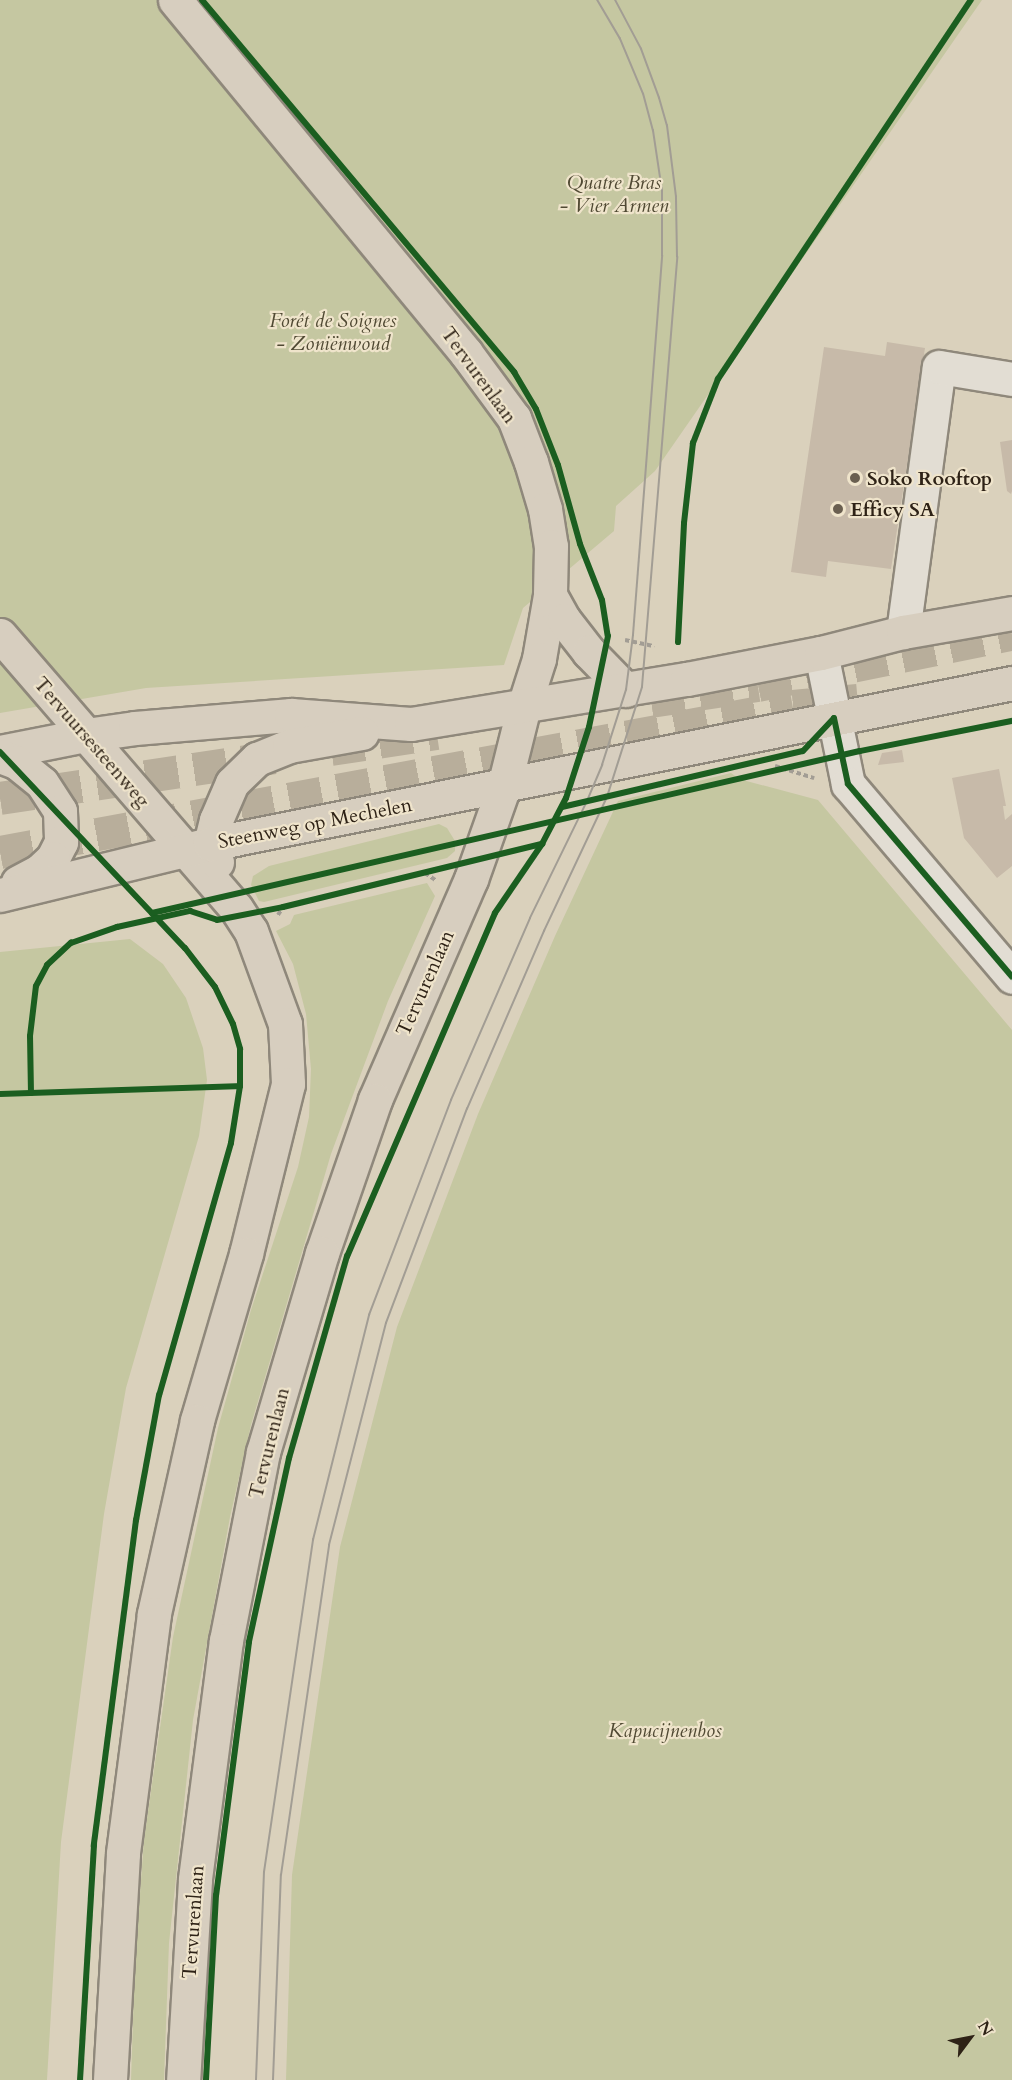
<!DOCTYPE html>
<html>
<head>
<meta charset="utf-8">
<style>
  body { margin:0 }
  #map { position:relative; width:1012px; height:2080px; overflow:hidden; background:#dad1bc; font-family:Cardo,serif }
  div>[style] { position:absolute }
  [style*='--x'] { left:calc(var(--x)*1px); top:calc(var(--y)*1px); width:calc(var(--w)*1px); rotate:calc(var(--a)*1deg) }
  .green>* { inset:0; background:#c5c7a1 }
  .building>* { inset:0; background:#c7baa9 }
  .highway-tunnel>* { height:33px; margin-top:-16.5px; transform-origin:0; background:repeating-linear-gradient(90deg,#b8ae9b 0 33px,transparent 0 49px) }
  .path>* { height:4px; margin-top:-2px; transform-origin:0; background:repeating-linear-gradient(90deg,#a29d94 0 4.5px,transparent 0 7.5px) }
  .roads { filter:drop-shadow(2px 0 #8f887b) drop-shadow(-2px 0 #8f887b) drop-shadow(0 2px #8f887b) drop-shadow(0 -2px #8f887b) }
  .minor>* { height:33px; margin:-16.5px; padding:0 16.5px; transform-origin:16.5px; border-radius:16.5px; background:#e2ddd3 }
  .major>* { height:33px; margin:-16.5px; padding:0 16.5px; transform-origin:16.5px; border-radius:16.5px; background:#d7cebf }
  .tram>* { height:1.5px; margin:-0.75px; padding:0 0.75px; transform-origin:0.75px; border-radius:0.75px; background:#a29d94 }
  .cycleway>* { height:6px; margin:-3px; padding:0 3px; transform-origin:3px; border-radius:3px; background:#1b5e20 }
  .dots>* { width:16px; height:16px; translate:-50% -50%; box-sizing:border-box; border:3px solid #efe4cb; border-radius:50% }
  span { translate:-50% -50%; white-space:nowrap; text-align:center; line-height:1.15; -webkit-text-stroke:4.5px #efe4cb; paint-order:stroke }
  .park-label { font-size:20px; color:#504933; font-style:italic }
  .street-label { font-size:20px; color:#2e2216 }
  .poi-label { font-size:20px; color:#2e2216; font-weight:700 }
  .left { translate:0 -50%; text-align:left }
  .north { position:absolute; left:940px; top:2008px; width:60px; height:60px; -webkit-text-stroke:4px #efe4cb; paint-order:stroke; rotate:58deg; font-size:16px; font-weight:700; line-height:24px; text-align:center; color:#2e2216 }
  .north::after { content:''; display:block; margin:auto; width:21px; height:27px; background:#2e2216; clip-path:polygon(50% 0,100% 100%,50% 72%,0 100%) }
</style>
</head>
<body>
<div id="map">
  <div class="green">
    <div style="clip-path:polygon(0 0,982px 0,655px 471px,616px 506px,614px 531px,523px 608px,504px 665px,146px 688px,0 713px)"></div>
    <div style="clip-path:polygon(731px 773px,739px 779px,818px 800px,1012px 1030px,1012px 2080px,286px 2080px,292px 1875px,340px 1547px,397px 1327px,478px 1114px,555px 936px,618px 801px)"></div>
    <div style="clip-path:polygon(439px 824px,447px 828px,455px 841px,455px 851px,447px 858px,264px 902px,259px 901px,251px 885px,253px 876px,269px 866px)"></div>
    <div style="clip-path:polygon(427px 883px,435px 896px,388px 1001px,331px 1154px,251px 1425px,230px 1517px,193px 1720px,169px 1943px,164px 2080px,131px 2080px,135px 1960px,144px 1840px,173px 1637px,218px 1428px,251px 1310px,298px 1167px,309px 1117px,311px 1069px,306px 1014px,293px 964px,276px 931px,290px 924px,294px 915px)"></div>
    <div style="clip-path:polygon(130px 939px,163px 964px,186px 998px,203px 1048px,207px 1080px,199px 1136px,126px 1388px,104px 1514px,61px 1842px,47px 2080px,0 2080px,0 952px)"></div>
  </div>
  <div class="building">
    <div style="clip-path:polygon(887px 342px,925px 348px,891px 569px,828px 561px,826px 577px,791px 572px,824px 347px,885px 356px)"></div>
    <div style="clip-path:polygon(1012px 440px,1012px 491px,1011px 494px,1007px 491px,1000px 442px)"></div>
    <div style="clip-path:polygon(902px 750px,904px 762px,878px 765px,882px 753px)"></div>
    <div style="clip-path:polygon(999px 769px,1006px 806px,1003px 806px,1005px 820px,1012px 814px,1012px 866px,997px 878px,964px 838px,952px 778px)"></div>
  </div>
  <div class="highway-tunnel">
    <div style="--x:651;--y:701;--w:108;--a:-8.5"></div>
    <div style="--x:758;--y:685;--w:259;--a:-11.4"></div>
    <div style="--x:331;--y:749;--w:107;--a:-8.6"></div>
    <div style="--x:0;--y:798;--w:277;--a:-8.5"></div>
    <div style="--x:0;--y:852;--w:806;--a:-10.43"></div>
    <div style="--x:793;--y:706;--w:65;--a:-5.3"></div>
  </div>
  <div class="path">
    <div style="--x:625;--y:640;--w:30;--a:12"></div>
    <div style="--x:775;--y:766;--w:41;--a:17.1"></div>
    <div style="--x:425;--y:873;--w:14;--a:34"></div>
    <div style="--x:278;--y:915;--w:9;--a:-58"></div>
  </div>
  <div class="roads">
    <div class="minor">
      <div style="--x:903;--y:632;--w:267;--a:-82.3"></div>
      <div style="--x:939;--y:367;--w:74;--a:9.3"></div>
      <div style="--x:821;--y:653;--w:134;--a:78.4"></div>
      <div style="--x:848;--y:784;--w:253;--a:49.6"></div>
    </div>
    <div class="major">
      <div style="--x:175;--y:0;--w:457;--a:50.5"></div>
      <div style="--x:466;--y:353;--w:81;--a:53.6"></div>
      <div style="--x:514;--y:418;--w:47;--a:68.9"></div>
      <div style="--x:531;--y:462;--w:49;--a:73.4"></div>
      <div style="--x:545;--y:509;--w:37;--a:81"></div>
      <div style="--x:551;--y:546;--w:49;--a:91.2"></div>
      <div style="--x:550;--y:595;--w:65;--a:99.8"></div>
      <div style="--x:539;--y:659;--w:49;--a:107.7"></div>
      <div style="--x:524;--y:706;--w:82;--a:104"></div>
      <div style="--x:504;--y:786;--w:99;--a:109.5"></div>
      <div style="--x:471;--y:879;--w:241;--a:113.5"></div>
      <div style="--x:375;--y:1100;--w:162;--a:109.1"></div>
      <div style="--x:322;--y:1253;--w:208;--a:106.5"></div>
      <div style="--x:263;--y:1452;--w:192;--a:101.1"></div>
      <div style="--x:226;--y:1640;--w:242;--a:97.4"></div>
      <div style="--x:195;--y:1880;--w:200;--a:93.4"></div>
      <div style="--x:550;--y:595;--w:29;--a:61"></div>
      <div style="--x:564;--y:620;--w:41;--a:52"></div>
      <div style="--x:589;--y:652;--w:53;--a:45.8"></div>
      <div style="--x:0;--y:635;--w:361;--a:49.2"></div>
      <div style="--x:236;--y:908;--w:27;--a:57"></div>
      <div style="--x:251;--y:931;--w:99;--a:69.9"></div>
      <div style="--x:285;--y:1024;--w:60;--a:87.1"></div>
      <div style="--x:288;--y:1084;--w:175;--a:103.9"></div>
      <div style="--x:246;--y:1254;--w:174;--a:106.4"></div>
      <div style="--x:197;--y:1421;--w:198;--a:102.6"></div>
      <div style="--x:154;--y:1614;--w:242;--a:97.4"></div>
      <div style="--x:123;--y:1854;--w:226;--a:93.3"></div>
      <div style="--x:0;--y:752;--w:88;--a:-11.2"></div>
      <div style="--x:86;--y:735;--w:49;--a:-8.1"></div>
      <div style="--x:135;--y:728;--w:157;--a:-4.8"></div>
      <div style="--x:291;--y:715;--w:120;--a:4.3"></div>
      <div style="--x:411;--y:724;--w:280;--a:-9.3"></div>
      <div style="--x:687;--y:679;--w:136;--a:-11"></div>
      <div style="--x:821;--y:653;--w:85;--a:-14.4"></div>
      <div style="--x:903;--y:632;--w:111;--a:-9.9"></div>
      <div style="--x:0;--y:756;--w:17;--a:21"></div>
      <div style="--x:16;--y:762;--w:33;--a:39"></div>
      <div style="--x:42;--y:783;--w:33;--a:57"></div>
      <div style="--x:60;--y:811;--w:31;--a:88"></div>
      <div style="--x:61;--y:842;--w:18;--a:117"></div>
      <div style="--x:53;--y:858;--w:19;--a:137"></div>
      <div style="--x:39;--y:871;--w:24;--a:152"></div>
      <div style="--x:217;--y:862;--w:19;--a:-111"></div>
      <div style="--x:210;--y:844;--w:25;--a:-76"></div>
      <div style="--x:216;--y:820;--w:40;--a:-66.6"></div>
      <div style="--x:232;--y:783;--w:35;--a:-44"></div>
      <div style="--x:257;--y:759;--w:35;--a:-22"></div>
      <div style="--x:289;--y:746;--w:74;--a:-10.1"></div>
      <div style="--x:0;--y:895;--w:216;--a:-13.7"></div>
      <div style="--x:210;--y:844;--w:818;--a:-11.35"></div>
    </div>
  </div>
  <div class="tram">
    <div style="--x:256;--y:2080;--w:208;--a:-87.8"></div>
    <div style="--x:264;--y:1872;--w:336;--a:-81.6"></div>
    <div style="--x:313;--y:1540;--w:232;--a:-76"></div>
    <div style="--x:369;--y:1315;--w:230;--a:-69.1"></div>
    <div style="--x:451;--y:1100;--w:198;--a:-66.5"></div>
    <div style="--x:530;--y:918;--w:130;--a:-64"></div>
    <div style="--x:587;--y:801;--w:39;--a:-67"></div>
    <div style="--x:602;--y:765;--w:79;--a:-72.3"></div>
    <div style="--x:626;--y:690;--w:55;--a:-82.7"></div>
    <div style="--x:633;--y:635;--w:380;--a:-85.6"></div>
    <div style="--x:662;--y:256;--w:65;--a:-90"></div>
    <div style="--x:662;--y:191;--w:61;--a:-98.5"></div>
    <div style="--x:653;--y:131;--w:38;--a:-105"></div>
    <div style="--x:643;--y:94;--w:60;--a:-112.7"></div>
    <div style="--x:620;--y:39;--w:45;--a:-120.5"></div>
    <div style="--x:273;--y:2080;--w:205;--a:-87.8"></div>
    <div style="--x:281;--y:1875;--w:333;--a:-81.7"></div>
    <div style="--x:329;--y:1545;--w:229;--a:-75.6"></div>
    <div style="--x:386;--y:1323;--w:229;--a:-69.3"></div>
    <div style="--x:467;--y:1109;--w:194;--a:-66.6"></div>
    <div style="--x:544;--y:931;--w:148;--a:-64.8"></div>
    <div style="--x:607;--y:797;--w:115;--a:-72.3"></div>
    <div style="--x:642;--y:687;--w:431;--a:-85.3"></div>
    <div style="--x:677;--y:257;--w:60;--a:-91"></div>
    <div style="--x:676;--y:197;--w:72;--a:-97.2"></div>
    <div style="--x:667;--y:126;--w:29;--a:-106"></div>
    <div style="--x:659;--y:98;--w:52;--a:-110.2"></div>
    <div style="--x:641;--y:49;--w:55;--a:-118"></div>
  </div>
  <div class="cycleway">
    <div style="--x:202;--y:0;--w:486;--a:50"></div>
    <div style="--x:514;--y:372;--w:43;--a:59.3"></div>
    <div style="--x:536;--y:409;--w:60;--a:68.6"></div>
    <div style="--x:558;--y:465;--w:82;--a:74.4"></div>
    <div style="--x:580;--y:544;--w:60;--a:68.6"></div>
    <div style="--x:602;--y:600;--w:36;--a:81"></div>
    <div style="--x:608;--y:636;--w:93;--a:101.8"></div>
    <div style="--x:589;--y:727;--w:75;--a:107.9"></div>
    <div style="--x:566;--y:798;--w:52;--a:117.6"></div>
    <div style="--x:542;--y:844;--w:83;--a:124.3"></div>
    <div style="--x:495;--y:913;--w:374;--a:113.3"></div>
    <div style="--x:347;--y:1256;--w:210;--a:106"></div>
    <div style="--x:289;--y:1458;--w:188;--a:102.3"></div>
    <div style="--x:249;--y:1642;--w:255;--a:97.4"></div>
    <div style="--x:216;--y:1895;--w:185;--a:93.1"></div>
    <div style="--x:678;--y:642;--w:119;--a:-87.1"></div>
    <div style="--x:684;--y:523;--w:81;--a:-83.6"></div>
    <div style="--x:693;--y:443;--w:69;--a:-68.7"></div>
    <div style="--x:718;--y:379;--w:456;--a:-56.3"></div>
    <div style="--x:834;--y:718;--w:67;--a:78"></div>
    <div style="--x:848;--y:784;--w:253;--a:49.6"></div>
    <div style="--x:0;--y:752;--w:270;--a:46.7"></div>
    <div style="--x:185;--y:948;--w:49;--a:52.4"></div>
    <div style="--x:215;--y:987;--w:41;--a:64.1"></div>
    <div style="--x:233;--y:1024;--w:26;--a:74"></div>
    <div style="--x:240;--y:1049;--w:37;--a:90"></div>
    <div style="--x:240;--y:1086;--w:58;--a:99"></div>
    <div style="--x:231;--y:1143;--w:262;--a:105.9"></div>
    <div style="--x:159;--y:1395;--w:127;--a:100.4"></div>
    <div style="--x:136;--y:1520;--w:328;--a:97.4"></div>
    <div style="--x:94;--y:1845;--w:235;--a:93.4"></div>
    <div style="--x:562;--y:807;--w:247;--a:-13.1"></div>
    <div style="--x:803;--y:751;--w:45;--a:-46.8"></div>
    <div style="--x:152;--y:913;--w:726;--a:-12.89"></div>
    <div style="--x:860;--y:751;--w:155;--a:-11.2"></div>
    <div style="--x:31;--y:1093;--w:57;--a:-91"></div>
    <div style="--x:30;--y:1036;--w:50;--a:-83.2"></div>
    <div style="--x:36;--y:986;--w:24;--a:-62"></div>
    <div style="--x:47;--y:965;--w:33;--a:-43"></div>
    <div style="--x:71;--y:943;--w:49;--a:-19.2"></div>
    <div style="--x:117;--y:927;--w:75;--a:-12.4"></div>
    <div style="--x:190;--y:911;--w:28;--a:18"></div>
    <div style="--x:217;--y:920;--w:67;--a:-11.1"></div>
    <div style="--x:283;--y:907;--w:267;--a:-13.7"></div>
    <div style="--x:0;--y:1094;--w:240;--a:-1.9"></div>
  </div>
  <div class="dots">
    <div style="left:855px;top:478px;background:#6a5f50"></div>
    <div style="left:838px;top:509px;background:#6a5f50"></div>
  </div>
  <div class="park-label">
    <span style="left:614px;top:194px">Quatre Bras<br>- Vier Armen</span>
    <span style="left:333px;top:332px">Forêt de Soignes<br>- Zoniënwoud</span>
    <span style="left:665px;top:1730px">Kapucijnenbos</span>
  </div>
  <div class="street-label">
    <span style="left:479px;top:375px;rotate:54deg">Tervurenlaan</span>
    <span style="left:92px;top:742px;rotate:49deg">Tervuursesteenweg</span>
    <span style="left:315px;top:823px;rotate:-11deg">Steenweg op Mechelen</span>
    <span style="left:425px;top:983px;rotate:-66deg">Tervurenlaan</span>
    <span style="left:269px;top:1443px;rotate:-76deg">Tervurenlaan</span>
    <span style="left:193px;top:1922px;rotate:-86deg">Tervurenlaan</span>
  </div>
  <div class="poi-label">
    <span class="left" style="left:867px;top:478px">Soko Rooftop</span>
    <span class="left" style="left:850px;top:509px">Efficy SA</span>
  </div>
  <div class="north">N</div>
</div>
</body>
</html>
